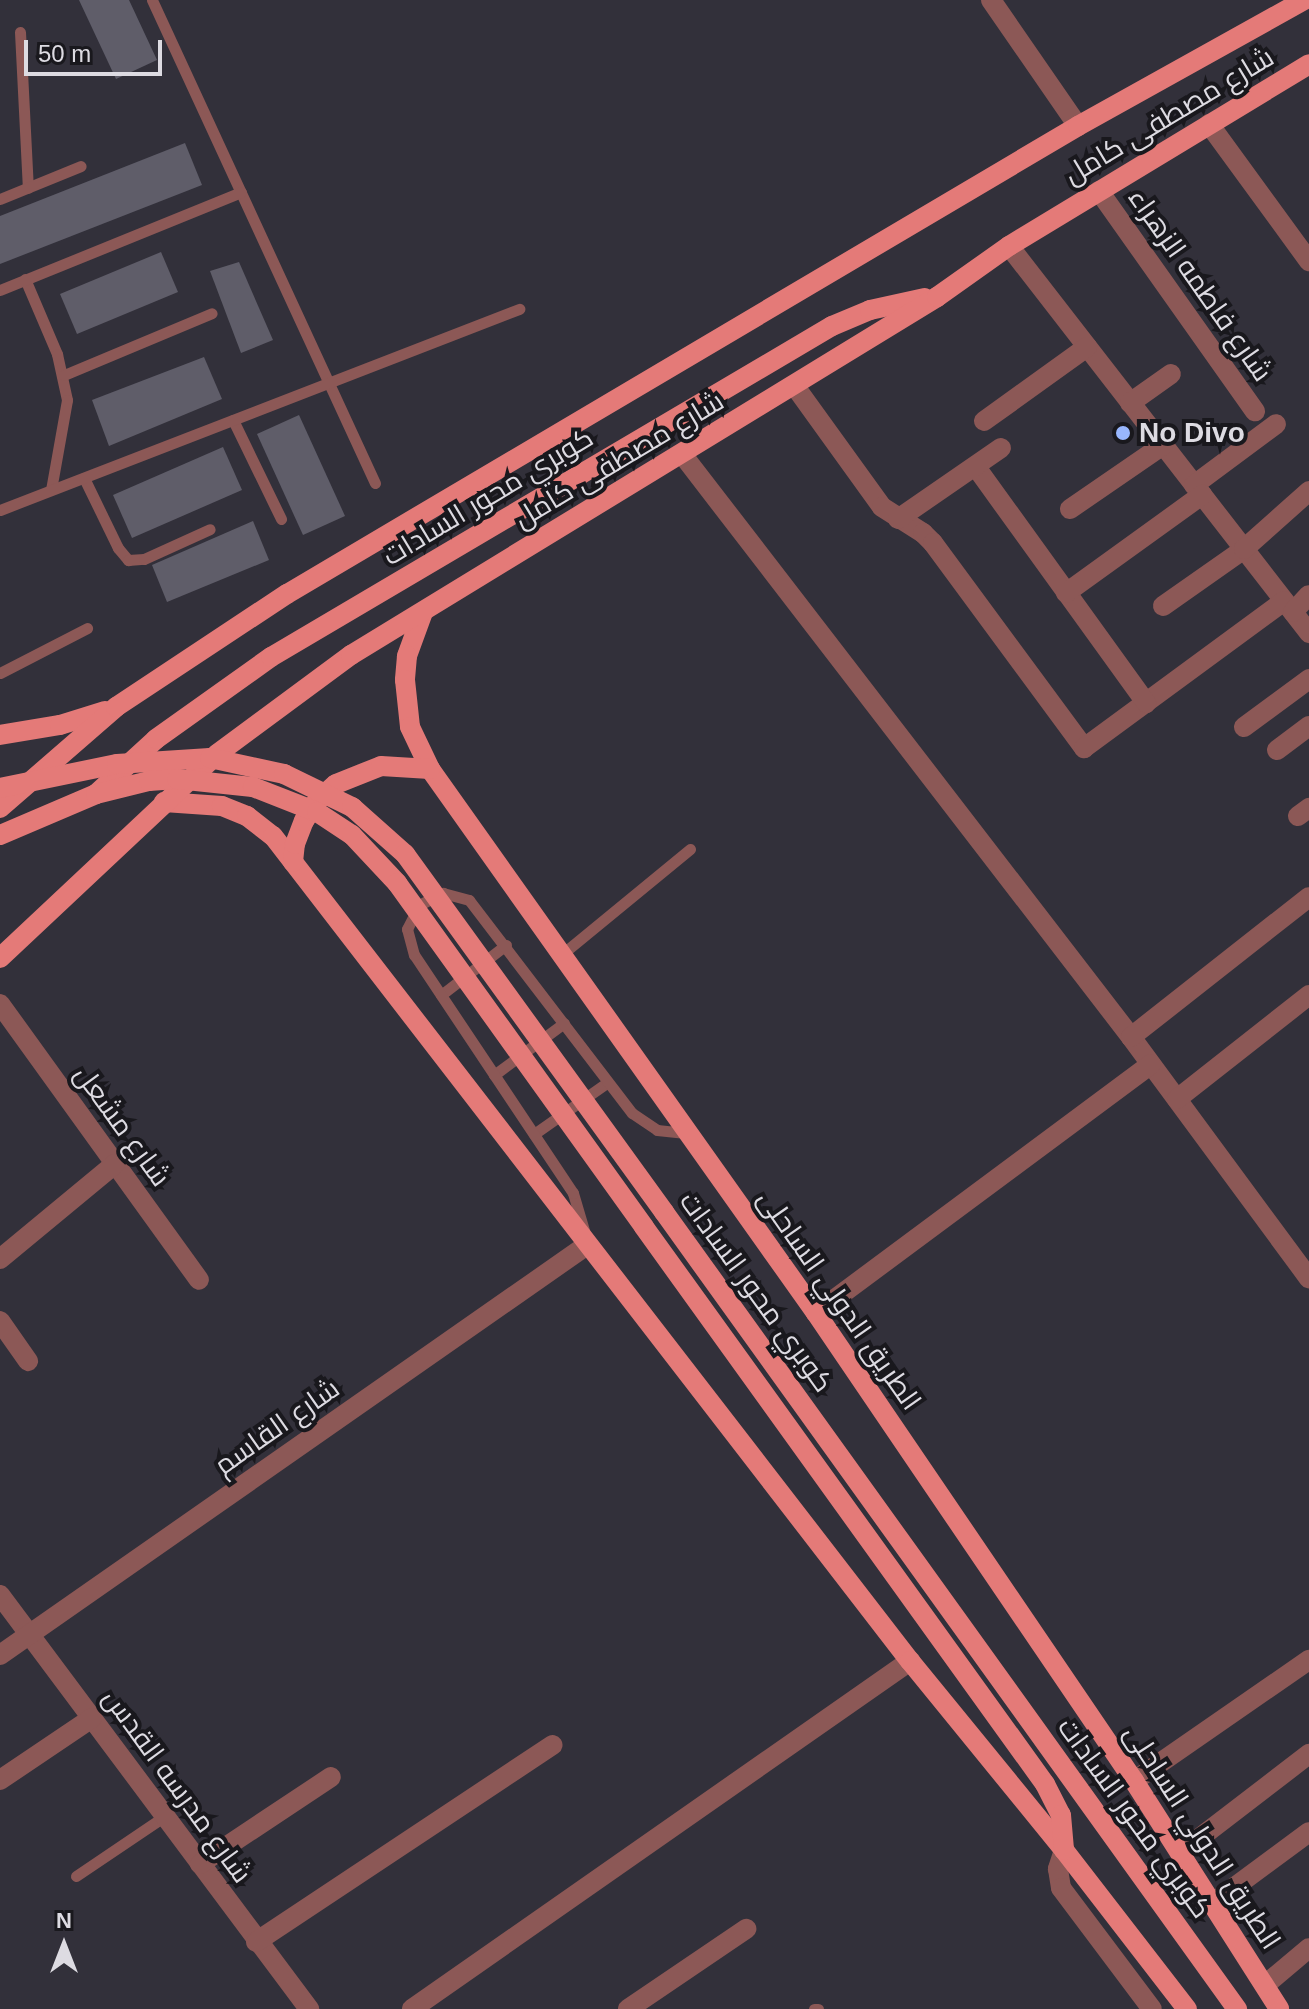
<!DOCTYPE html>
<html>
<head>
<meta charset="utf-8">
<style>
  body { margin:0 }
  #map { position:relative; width:1309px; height:2009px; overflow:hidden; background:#32303a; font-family:Arial,Cairo,sans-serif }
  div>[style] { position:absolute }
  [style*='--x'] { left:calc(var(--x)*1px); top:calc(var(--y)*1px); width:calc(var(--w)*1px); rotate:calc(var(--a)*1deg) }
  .building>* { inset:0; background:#5f5d69 }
  .service>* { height:11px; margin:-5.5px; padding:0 5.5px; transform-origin:5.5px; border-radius:5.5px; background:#8c5856 }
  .minor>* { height:20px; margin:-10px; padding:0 10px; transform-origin:10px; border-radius:10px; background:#8c5856 }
  .primary>* { height:20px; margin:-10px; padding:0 10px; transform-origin:10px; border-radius:10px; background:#e47a78 }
  .primary-bridge>* { height:20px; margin:-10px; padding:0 10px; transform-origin:10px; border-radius:10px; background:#e47a78 }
  .dots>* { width:22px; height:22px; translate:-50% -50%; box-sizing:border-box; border:4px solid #19181d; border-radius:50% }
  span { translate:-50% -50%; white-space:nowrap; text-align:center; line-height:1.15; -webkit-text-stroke:8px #19181d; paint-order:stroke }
  .street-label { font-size:28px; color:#dddbe2 }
  .poi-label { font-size:28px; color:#dddbe2; font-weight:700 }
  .left { translate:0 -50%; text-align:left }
  .north { position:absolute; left:24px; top:1905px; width:80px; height:80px; -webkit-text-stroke:6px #19181d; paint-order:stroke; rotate:0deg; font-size:22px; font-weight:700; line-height:32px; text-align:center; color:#dddbe2 }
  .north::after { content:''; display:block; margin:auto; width:28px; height:36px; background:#dddbe2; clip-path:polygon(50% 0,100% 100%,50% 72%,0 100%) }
  .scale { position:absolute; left:24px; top:40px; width:138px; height:36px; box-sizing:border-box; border:4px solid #dddbe2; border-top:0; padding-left:10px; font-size:24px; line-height:28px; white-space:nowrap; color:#dddbe2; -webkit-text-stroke:6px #19181d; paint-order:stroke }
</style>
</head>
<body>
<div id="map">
  <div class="building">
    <div style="clip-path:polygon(79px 0,129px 0,157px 60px,116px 79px)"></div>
    <div style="clip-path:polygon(185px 143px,202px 185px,0 264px,0 216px)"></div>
    <div style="clip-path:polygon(161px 252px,178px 292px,77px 334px,60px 294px)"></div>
    <div style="clip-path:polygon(239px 262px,273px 340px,241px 353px,210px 271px)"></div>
    <div style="clip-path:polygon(204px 357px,222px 399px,109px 446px,92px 400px)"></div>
    <div style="clip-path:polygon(299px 415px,345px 516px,303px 535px,257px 434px)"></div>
    <div style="clip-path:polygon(223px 447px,242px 490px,132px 538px,113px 495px)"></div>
    <div style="clip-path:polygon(253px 521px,269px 560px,167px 602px,152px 565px)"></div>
  </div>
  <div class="service">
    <div style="--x:152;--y:0;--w:532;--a:65.22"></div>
    <div style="--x:20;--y:32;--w:156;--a:87.1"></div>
    <div style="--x:0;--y:199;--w:87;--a:-22.2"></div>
    <div style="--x:25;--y:279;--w:82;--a:66.9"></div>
    <div style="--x:57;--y:354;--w:47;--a:77.7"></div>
    <div style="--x:67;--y:400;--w:91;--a:100.1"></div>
    <div style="--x:0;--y:290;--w:260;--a:-22.1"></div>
    <div style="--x:64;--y:375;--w:160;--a:-22.7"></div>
    <div style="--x:233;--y:420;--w:110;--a:64.1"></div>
    <div style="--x:84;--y:478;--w:78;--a:64.1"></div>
    <div style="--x:118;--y:548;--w:16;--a:50"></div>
    <div style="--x:128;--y:560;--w:16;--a:-4"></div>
    <div style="--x:144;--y:559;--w:72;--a:-24.4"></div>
    <div style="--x:0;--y:510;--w:557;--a:-21.17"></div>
    <div style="--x:0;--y:673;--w:98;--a:-27.3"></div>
    <div style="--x:561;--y:955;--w:167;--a:-39.4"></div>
    <div style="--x:441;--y:995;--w:82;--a:-37.6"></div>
    <div style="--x:494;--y:1075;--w:87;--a:-36.6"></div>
    <div style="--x:534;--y:1134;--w:90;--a:-35.1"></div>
    <div style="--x:586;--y:1237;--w:46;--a:-106.5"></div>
    <div style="--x:573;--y:1193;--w:286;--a:-123.7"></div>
    <div style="--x:414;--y:955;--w:27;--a:-105"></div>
    <div style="--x:407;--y:929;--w:27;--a:-63"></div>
    <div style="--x:419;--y:905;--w:27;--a:-27"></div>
    <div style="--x:443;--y:893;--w:27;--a:15"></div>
    <div style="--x:469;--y:900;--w:268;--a:52.6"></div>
    <div style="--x:632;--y:1113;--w:30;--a:34"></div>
    <div style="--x:657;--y:1130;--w:31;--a:6"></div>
    <div style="--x:76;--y:1876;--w:107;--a:-34"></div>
    <div style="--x:814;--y:2009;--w:4;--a:0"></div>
  </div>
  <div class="minor">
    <div style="--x:991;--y:0;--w:153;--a:55.4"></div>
    <div style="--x:1209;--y:124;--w:170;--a:53.9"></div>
    <div style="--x:1099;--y:191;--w:270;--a:54.7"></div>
    <div style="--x:1009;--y:246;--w:490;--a:52.2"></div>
    <div style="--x:794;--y:385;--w:150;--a:54.2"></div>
    <div style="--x:882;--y:507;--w:49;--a:32.4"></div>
    <div style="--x:923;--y:533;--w:14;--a:45"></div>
    <div style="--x:933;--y:543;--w:255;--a:53.6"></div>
    <div style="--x:1084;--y:748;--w:248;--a:-36.3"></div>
    <div style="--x:1130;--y:403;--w:50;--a:-35.3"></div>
    <div style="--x:984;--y:421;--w:127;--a:-35.7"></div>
    <div style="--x:682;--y:454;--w:736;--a:52.4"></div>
    <div style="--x:1131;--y:1037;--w:300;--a:53.6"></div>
    <div style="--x:976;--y:467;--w:291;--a:54.2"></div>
    <div style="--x:1194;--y:485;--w:102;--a:-36.6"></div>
    <div style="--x:1070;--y:509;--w:113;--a:-34.5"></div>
    <div style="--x:898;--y:519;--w:125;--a:-34.6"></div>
    <div style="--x:1066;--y:593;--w:168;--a:-35.8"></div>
    <div style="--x:1163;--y:606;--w:99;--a:-35.1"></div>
    <div style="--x:1244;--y:549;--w:87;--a:-41.7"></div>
    <div style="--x:1293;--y:612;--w:23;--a:-47"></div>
    <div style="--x:1244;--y:727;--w:81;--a:-36.4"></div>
    <div style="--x:1277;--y:750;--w:40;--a:-37"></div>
    <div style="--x:1298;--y:816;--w:14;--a:-36"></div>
    <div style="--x:0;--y:1004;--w:340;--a:54.2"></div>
    <div style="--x:1131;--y:1037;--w:226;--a:-38.2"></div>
    <div style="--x:1177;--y:1099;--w:168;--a:-38.2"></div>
    <div style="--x:0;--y:1259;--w:149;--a:-39.6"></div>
    <div style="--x:816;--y:1313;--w:417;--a:-36.6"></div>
    <div style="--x:0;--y:1321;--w:49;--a:55"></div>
    <div style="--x:0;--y:1595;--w:517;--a:53.26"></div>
    <div style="--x:0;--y:1655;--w:716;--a:-34.93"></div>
    <div style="--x:0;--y:1780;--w:111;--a:-34"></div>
    <div style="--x:1134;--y:1781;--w:213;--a:-34.7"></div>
    <div style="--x:1064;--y:1850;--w:20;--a:108"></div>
    <div style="--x:1058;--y:1869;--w:19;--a:81"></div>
    <div style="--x:1061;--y:1888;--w:151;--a:53.1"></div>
    <div style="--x:1180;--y:1853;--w:163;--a:-37.5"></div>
    <div style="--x:200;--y:1864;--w:157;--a:-33.6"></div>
    <div style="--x:1213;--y:1903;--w:119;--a:-36.5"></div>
    <div style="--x:256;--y:1942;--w:356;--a:-33.6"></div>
    <div style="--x:1265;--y:1985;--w:57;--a:-40.1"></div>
    <div style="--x:412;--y:2009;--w:608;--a:-34.95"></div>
    <div style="--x:628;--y:2009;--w:143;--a:-34.1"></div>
  </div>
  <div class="primary">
    <div style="--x:423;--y:612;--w:47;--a:110"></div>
    <div style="--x:407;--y:656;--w:24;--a:95"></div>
    <div style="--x:405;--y:680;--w:47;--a:83.9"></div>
    <div style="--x:410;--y:727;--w:47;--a:64.5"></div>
    <div style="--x:430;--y:769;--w:667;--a:54.64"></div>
    <div style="--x:816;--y:1313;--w:566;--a:55.8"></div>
    <div style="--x:1134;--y:1781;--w:270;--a:57.5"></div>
    <div style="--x:0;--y:735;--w:61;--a:-9.5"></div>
    <div style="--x:60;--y:725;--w:47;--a:-17.3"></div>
    <div style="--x:96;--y:794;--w:81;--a:-42.5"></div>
    <div style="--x:156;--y:739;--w:141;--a:-35.5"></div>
    <div style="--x:271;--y:657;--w:651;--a:-30.54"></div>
    <div style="--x:832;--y:326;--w:41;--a:-22.8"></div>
    <div style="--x:870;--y:310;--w:56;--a:-12.3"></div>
    <div style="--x:164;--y:802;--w:58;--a:3.9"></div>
    <div style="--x:222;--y:806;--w:27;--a:22"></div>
    <div style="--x:247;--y:816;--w:33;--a:38"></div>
    <div style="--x:273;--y:836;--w:1042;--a:52.33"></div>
    <div style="--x:910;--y:1661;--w:244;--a:50.8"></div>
    <div style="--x:1064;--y:1850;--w:201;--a:52.3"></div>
    <div style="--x:0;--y:808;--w:154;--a:-41"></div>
    <div style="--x:116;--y:707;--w:205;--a:-33.5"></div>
    <div style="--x:287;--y:594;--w:919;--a:-30.61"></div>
    <div style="--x:1078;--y:126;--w:259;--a:-29.1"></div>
    <div style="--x:293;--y:862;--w:18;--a:-84"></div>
    <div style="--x:295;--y:844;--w:25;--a:-69"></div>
    <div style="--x:304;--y:821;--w:24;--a:-57"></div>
    <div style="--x:317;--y:801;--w:25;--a:-42"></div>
    <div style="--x:336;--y:784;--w:48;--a:-21.8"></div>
    <div style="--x:381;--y:766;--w:49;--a:3.5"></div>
    <div style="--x:0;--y:958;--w:298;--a:-43.2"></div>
    <div style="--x:217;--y:754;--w:167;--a:-36.5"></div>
    <div style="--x:351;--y:655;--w:687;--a:-31.42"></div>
    <div style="--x:937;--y:297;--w:88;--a:-35.3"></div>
    <div style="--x:1009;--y:246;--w:351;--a:-31.2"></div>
    <div style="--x:664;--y:1212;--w:982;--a:54.29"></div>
    <div style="--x:644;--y:1227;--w:686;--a:54.25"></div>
    <div style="--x:1045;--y:1784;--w:35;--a:63"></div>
    <div style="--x:1061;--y:1815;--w:35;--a:85"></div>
  </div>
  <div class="primary-bridge">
    <div style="--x:0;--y:788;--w:119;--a:-11.6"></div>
    <div style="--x:117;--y:764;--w:93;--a:-3.7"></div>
    <div style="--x:210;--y:758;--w:76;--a:12.2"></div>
    <div style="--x:284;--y:774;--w:76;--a:25.9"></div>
    <div style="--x:352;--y:807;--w:71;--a:41.6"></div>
    <div style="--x:405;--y:854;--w:442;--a:54.1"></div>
    <div style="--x:0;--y:835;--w:104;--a:-23.1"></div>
    <div style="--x:96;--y:794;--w:55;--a:-13.8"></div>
    <div style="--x:149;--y:781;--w:28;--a:-4"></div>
    <div style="--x:177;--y:779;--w:76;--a:6"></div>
    <div style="--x:253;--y:787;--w:69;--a:21.3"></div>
    <div style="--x:317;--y:812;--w:42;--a:33.3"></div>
    <div style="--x:352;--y:835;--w:66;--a:46.8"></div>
    <div style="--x:397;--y:883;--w:423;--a:54.3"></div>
  </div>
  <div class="dots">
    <div style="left:1123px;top:433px;background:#98b6fd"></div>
  </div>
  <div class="street-label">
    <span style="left:1169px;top:116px;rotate:-31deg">شارع مصطفى كامل</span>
    <span style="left:1200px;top:285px;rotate:55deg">شارع فاطمه الزهراء</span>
    <span style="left:619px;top:460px;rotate:-31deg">شارع مصطفى كامل</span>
    <span style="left:488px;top:497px;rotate:-31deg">كوبري محور السادات</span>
    <span style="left:122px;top:1126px;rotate:54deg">شارع مشعل</span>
    <span style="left:756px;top:1292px;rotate:54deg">كوبري محور السادات</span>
    <span style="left:839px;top:1300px;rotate:55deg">الطريق الدولي الساحلى</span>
    <span style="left:277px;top:1427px;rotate:-35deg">شارع القاسم</span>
    <span style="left:177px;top:1786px;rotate:54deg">شارع مدرسه القدس</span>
    <span style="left:1134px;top:1818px;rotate:54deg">كوبري محور السادات</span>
    <span style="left:1202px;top:1837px;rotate:57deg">الطريق الدولي الساحلى</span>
  </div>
  <div class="poi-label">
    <span class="left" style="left:1139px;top:433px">No Divo</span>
  </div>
  <div class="north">N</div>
  <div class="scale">50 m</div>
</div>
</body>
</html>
